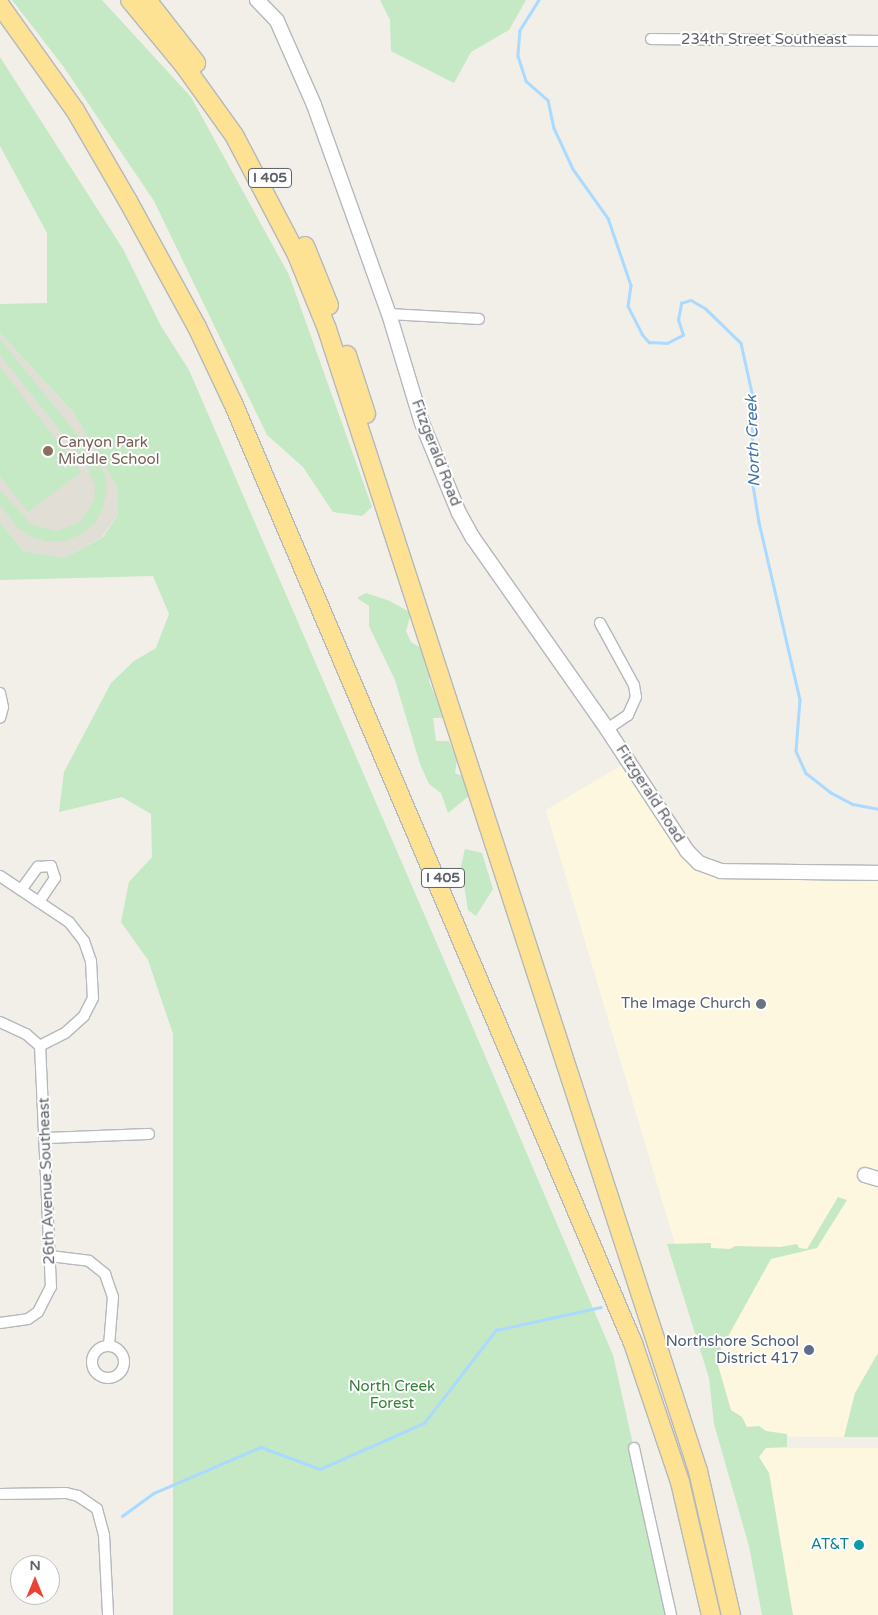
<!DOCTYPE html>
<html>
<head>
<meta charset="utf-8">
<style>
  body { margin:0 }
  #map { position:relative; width:878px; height:1615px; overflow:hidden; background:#f1efe8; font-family:"Varela Round",sans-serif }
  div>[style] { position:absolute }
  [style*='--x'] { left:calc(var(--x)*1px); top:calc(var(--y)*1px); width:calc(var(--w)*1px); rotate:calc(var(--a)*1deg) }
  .commercial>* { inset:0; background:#fef7e0 }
  .education>* { inset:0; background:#e1ded6 }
  .green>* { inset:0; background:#c5e8c5 }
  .stream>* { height:2.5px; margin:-1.25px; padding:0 1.25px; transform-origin:1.25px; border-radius:1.25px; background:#aadaff }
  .roads { filter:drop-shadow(1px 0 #b5b8bc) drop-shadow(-1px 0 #b5b8bc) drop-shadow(0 1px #b5b8bc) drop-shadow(0 -1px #b5b8bc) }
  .street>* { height:10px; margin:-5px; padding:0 5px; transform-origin:5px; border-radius:5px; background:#fff }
  .street>.ring { margin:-5px; padding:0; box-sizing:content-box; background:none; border:10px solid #fff; border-radius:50% }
  .secondary>* { height:14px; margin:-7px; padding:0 7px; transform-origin:7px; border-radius:7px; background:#fff }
  .highway>* { height:18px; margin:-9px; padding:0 9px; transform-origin:9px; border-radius:9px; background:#fde293 }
  .dots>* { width:14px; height:14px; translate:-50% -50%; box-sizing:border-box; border:2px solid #fff; border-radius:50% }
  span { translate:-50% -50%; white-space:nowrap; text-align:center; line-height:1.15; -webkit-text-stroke:4px #fff; paint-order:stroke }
  .shield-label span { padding:1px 4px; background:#fff; border:1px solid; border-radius:4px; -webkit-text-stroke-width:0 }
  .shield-label { font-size:14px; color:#5f6368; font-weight:700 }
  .street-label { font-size:15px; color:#5f6368 }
  .education-label { font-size:15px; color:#785e54 }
  .left { translate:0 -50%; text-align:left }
  .worship-label { font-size:15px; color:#5b616d }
  .right { translate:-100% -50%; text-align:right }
  .service-label { font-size:15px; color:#4e5e75 }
  .park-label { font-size:15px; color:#348238 }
  .culture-label { font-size:15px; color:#0d838f }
  .water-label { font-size:16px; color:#4174aa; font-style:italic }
  .north { position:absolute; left:10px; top:1555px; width:50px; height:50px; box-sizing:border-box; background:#fff; border:1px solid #bfc1c3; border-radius:50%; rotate:0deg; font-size:14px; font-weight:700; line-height:20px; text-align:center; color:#5f6368 }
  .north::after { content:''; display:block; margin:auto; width:18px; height:22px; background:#ea4335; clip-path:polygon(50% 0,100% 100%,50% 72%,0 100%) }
</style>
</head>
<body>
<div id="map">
  <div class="commercial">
    <div style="clip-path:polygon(629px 761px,699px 863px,878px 875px,878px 1353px,855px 1393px,844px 1437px,732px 1436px,546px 810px)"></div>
    <div style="clip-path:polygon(750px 1448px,878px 1448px,878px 1615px,778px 1615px)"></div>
  </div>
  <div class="education">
    <div style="clip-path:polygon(0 333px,73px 412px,118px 489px,118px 515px,102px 537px,64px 558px,23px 551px,0 522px)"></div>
  </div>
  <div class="green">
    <div style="clip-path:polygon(12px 0,102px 0,191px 97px,289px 275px,372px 507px,362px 516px,333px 512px,303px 467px,267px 435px,154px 201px,63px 66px)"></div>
    <div style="clip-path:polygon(380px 0,526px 0,509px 30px,471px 52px,454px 83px,391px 51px,390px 20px)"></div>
    <div style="clip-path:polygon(0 57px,123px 249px,161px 326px,189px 370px,450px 974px,613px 1355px,671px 1615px,173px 1615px,173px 1034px,148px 960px,121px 922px,129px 882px,152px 857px,151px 814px,122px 797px,59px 812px,64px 772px,111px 683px,134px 661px,156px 648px,169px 614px,153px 576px,0 580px,0 522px,23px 551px,64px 558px,103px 537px,118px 515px,118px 489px,73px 412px,0 333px,0 304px,47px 303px,47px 233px,0 146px)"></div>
    <div style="clip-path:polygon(0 339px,97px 459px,105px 475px,107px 492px,103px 508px,95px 523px,81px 534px,65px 541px,48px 542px,32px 537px,18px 528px,0 505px,0 490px,31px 524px,56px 531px,80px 522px,94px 500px,95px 486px,85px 462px,0 355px)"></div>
    <div style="clip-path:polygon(0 367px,81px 472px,28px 512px,0 476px)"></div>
    <div style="clip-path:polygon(366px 593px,390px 601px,411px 613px,406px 631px,411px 642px,425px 651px,432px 665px,429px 681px,444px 718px,433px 718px,436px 741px,449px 741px,457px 760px,455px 773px,469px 779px,469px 796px,448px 813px,441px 793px,429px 784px,420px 764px,395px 680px,369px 626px,369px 606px,357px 598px)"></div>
    <div style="clip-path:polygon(465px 849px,482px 853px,493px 889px,476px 916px,468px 910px,461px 866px)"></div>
    <div style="clip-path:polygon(838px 1197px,847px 1200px,817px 1248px,771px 1259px,716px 1358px,731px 1410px,742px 1417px,747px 1427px,759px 1426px,766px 1431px,787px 1434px,787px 1447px,766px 1448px,759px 1457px,769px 1473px,793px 1615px,762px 1615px,749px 1546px,714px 1424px,709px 1378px,667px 1244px,711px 1243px,711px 1248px,730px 1249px,735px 1246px,780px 1247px,797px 1244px,799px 1248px,807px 1249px)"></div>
    <div style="clip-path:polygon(878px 1353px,878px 1437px,844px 1437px,855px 1393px)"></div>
  </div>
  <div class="stream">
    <div style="--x:539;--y:0;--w:36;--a:122"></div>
    <div style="--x:520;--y:31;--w:25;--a:95"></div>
    <div style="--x:518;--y:56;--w:26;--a:72"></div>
    <div style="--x:526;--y:81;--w:29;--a:41"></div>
    <div style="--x:548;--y:100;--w:29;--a:78"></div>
    <div style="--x:554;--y:128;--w:45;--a:65.1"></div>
    <div style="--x:573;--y:169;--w:60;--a:54.5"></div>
    <div style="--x:608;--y:218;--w:71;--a:71.1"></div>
    <div style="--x:631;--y:285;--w:21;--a:98"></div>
    <div style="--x:628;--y:306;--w:31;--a:63"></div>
    <div style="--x:642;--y:334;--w:11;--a:49"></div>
    <div style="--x:649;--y:342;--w:18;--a:3"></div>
    <div style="--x:667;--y:343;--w:18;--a:-27"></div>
    <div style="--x:683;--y:335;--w:16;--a:-108"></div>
    <div style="--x:678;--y:320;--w:10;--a:-79"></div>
    <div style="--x:680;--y:310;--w:7;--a:-82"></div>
    <div style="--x:681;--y:303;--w:10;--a:-17"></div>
    <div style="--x:691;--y:300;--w:16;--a:30"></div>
    <div style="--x:705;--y:308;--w:50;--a:44.2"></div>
    <div style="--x:741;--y:343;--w:55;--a:77.5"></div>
    <div style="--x:753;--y:397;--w:82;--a:90.7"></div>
    <div style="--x:752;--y:479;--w:44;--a:80.8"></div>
    <div style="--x:759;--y:522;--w:183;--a:77"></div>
    <div style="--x:800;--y:700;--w:51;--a:94.5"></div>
    <div style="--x:796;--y:751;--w:24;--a:66"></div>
    <div style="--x:806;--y:773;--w:31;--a:38"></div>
    <div style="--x:830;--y:792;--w:26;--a:28"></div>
    <div style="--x:853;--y:804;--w:25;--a:11"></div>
    <div style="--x:122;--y:1516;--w:39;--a:-36"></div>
    <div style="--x:154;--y:1493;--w:116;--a:-23.3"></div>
    <div style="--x:261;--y:1447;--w:63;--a:20.4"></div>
    <div style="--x:320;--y:1469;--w:114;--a:-23.9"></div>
    <div style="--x:424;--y:1423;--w:118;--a:-52.3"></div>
    <div style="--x:496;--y:1330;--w:107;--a:-12.4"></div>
  </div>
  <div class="roads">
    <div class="street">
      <div style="--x:651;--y:39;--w:227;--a:0.5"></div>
      <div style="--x:389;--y:314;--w:90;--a:3.2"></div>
      <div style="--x:600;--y:623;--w:71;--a:61.3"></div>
      <div style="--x:634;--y:685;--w:12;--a:81"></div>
      <div style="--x:636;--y:697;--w:20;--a:114"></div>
      <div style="--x:628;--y:715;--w:25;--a:146"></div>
      <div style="--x:0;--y:693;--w:14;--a:78"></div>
      <div style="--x:3;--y:707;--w:11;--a:105"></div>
      <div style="--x:0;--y:876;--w:83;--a:33.7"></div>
      <div style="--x:69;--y:922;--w:24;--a:52"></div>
      <div style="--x:84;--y:941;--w:21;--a:71"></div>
      <div style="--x:91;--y:961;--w:37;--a:87"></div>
      <div style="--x:93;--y:998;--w:20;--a:117"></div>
      <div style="--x:84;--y:1016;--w:25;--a:138"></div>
      <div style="--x:65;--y:1033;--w:28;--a:153"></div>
      <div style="--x:21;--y:890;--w:29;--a:-54"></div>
      <div style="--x:38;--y:867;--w:13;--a:-4"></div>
      <div style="--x:51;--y:866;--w:13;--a:72"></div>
      <div style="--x:55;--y:878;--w:29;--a:124"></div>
      <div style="--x:0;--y:1022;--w:29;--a:25"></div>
      <div style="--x:26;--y:1034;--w:18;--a:41"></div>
      <div style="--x:46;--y:1138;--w:103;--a:-2.2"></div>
      <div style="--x:50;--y:1256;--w:39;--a:7"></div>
      <div style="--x:89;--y:1261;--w:21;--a:39"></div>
      <div style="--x:105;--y:1274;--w:24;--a:71"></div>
      <div style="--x:113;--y:1297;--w:49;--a:94.7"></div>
      <div style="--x:0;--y:1323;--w:28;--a:-8"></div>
      <div style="--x:28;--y:1319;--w:12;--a:-35"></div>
      <div style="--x:38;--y:1312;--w:28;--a:-63"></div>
      <div style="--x:51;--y:1287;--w:241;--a:-92.6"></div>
      <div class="ring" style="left:92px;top:1346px;width:22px;height:22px"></div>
      <div style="--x:634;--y:1448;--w:171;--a:77.5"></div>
      <div style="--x:0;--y:1494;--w:66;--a:-0.9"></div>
      <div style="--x:66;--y:1493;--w:12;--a:14"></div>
      <div style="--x:78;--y:1496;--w:23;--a:34"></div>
      <div style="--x:97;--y:1509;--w:27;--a:75"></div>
      <div style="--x:104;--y:1535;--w:80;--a:87.1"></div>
    </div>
    <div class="secondary">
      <div style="--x:257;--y:0;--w:29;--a:46"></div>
      <div style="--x:277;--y:21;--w:92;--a:66.2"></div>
      <div style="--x:314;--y:105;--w:222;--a:70.3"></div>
      <div style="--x:389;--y:314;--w:114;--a:73.2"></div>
      <div style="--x:422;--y:423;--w:97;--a:67.7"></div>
      <div style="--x:459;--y:513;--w:29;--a:61"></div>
      <div style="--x:473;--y:538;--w:233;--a:54.9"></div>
      <div style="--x:607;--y:729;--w:146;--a:56.7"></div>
      <div style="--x:687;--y:851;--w:17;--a:45"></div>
      <div style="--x:699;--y:863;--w:23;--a:20"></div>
      <div style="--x:721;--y:871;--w:157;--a:0.7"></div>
      <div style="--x:865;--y:1175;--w:14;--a:17"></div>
    </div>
    <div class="highway">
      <div style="--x:130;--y:0;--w:83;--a:50.4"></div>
      <div style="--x:183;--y:64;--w:87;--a:54.3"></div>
      <div style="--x:234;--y:135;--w:136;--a:62.3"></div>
      <div style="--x:297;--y:255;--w:80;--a:67.9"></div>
      <div style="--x:327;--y:329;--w:1201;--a:72"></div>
      <div style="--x:698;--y:1471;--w:148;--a:77.1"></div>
      <div style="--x:147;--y:0;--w:80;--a:52.1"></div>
      <div style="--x:0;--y:5;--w:129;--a:54.5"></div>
      <div style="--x:75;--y:110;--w:105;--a:59.8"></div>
      <div style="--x:128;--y:201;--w:144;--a:61.3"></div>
      <div style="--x:197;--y:327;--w:84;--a:64.7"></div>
      <div style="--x:233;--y:403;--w:1022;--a:66.95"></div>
      <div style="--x:633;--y:1343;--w:147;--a:71.3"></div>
      <div style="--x:680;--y:1482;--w:137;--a:76.9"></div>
      <div style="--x:305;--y:246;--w:64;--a:67.9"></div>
      <div style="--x:347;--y:355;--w:62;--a:72.1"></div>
    </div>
  </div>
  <div class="dots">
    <div style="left:48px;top:451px;background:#8d6e63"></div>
    <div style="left:761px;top:1004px;background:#6b7280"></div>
    <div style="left:809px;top:1350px;background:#5c6f8a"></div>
    <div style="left:859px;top:1545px;background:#0f9aa8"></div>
  </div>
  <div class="shield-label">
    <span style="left:270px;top:178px">I 405</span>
    <span style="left:443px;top:878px">I 405</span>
  </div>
  <div class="street-label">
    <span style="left:764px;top:40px">234th Street Southeast</span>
    <span style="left:436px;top:453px;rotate:69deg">Fitzgerald Road</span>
    <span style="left:650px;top:794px;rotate:57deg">Fitzgerald Road</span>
    <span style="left:47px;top:1181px;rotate:-92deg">26th Avenue Southeast</span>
  </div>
  <div class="education-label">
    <span class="left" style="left:58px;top:451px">Canyon Park<br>Middle School</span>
  </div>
  <div class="worship-label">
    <span class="right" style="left:751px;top:1004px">The Image Church</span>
  </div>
  <div class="service-label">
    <span class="right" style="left:799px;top:1350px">Northshore School<br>District 417</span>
  </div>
  <div class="park-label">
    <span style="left:392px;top:1395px">North Creek<br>Forest</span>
  </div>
  <div class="culture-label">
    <span class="right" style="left:849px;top:1545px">AT&amp;T</span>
  </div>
  <div class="water-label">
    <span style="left:753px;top:441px;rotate:-92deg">North Creek</span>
  </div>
  <div class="north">N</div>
</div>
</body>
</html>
